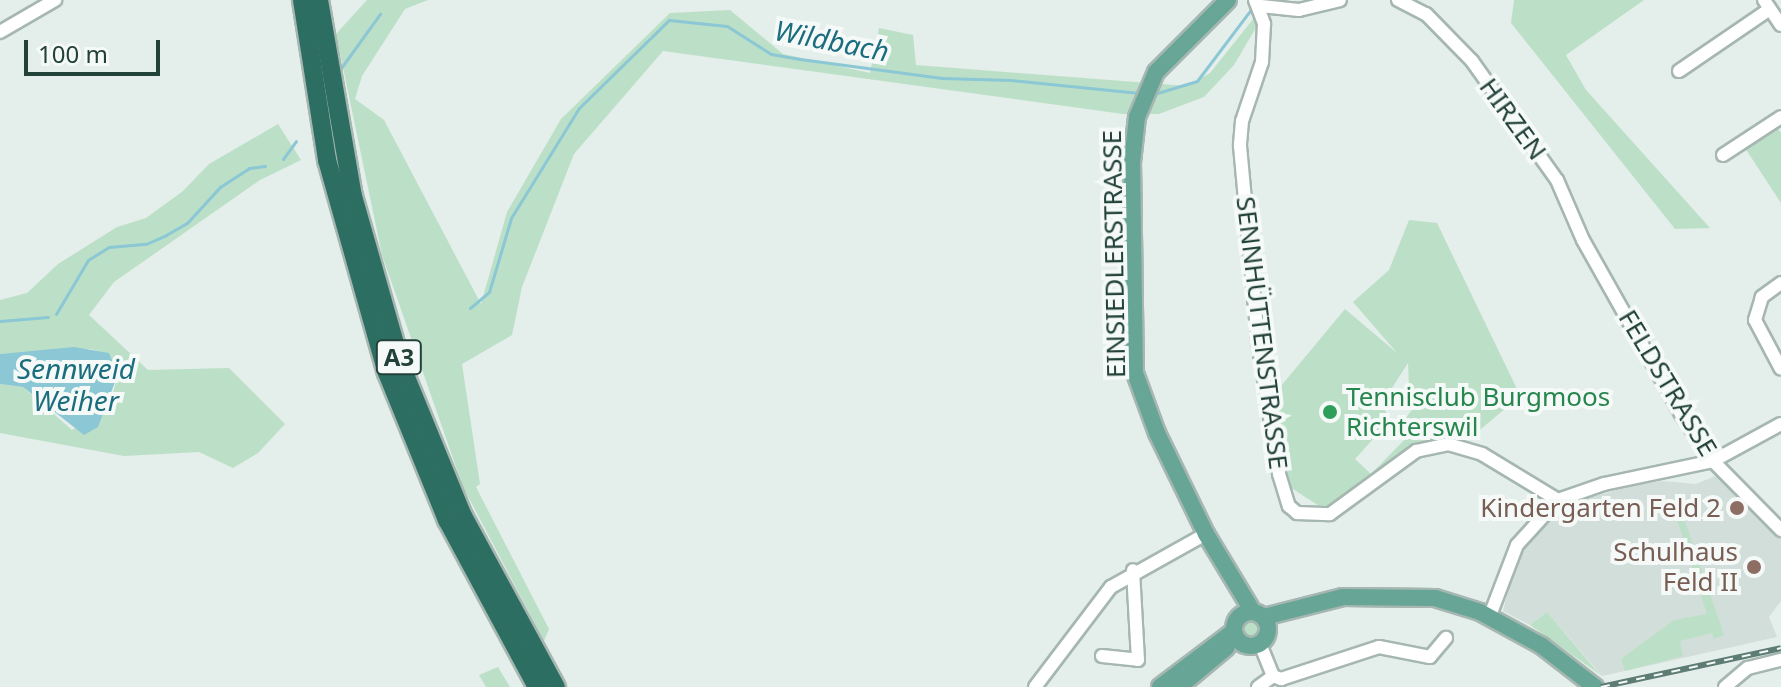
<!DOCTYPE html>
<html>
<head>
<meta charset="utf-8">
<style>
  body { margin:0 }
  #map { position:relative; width:1781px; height:687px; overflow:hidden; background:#e4eeea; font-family:"Noto Sans",sans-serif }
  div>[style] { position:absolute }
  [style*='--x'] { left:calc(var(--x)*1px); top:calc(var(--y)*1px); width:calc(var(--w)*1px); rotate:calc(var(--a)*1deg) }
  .built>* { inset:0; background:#d2ded9 }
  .green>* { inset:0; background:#bce0c7 }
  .round { border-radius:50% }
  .water>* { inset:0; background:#8bc7d4 }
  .stream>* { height:3px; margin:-1.5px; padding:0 1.5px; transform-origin:1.5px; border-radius:1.5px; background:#8bc7d4 }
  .roads { filter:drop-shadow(2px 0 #a6b7b1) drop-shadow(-2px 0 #a6b7b1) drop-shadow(0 2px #a6b7b1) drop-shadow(0 -2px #a6b7b1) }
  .minor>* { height:12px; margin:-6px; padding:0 6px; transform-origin:6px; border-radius:6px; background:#fff }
  .major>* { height:16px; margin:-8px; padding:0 8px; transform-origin:8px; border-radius:8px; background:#67a596 }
  .major>.ring { margin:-8px; padding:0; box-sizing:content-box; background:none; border:16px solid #67a596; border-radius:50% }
  .highway>* { height:18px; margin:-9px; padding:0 9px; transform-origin:9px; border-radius:9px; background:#2d6e62 }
  .rail>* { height:6px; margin-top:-3px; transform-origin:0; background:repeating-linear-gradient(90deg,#f5faf8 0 9px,#5d7c74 0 18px); box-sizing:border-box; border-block:2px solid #5d7c74 }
  .dots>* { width:22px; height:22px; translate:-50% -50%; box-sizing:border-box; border:4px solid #f5faf8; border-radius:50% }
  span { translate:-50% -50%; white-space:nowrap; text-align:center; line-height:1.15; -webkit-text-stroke:8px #f5faf8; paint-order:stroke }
  .shield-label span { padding:2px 6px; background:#f5faf8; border:2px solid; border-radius:6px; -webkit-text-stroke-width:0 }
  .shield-label { font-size:24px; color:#224139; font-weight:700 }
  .street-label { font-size:26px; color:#224139 }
  .leisure-label { font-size:26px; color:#27864d }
  .left { translate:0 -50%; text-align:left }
  .education-label { font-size:26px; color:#785e54 }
  .right { translate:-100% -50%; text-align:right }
  .water-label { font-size:28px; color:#1a6c7f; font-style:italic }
  .scale { position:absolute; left:24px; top:40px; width:136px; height:36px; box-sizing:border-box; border:4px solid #224139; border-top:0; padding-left:10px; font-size:24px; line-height:28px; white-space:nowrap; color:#224139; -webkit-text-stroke:6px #f5faf8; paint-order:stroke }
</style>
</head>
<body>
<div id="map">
  <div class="built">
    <div style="clip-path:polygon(1718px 475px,1781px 535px,1781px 601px,1769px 617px,1777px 637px,1602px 676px,1547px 612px,1530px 625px,1503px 611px,1514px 568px,1530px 540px,1572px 503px,1627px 487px,1662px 481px,1696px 484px)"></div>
  </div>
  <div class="green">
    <div style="clip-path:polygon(367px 0,428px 0,405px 9px,362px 76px,355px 99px,384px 120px,481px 304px,507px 212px,561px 119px,670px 13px,730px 10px,783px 54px,870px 73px,879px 28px,913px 35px,916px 65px,1187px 86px,1210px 73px,1254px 18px,1257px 26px,1234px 65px,1204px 97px,1159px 114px,1123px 114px,663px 51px,574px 154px,522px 287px,512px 335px,462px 364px,480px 484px,476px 487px,549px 629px,544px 641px,463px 487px,382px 255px,336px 34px)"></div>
    <div style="clip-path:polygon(1514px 0,1644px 0,1566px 55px,1586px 90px,1710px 228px,1675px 229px,1511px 23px)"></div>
    <div style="clip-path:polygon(278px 124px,301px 160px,260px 180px,114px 282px,89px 315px,148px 370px,229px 368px,285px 424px,258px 453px,233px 468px,199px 452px,124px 456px,0 433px,0 384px,23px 387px,72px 430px,110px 404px,118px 374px,109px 354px,90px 349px,0 354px,0 300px,27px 293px,58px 264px,117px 227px,146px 218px,183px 191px,209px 164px)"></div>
    <div style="clip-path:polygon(1777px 127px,1781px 133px,1781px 203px,1745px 148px)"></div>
    <div style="clip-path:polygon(evenodd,1409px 220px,1437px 223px,1517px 389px,1513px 402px,1468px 440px,1419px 443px,1325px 510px,1284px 483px,1271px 398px,1345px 309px,1397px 353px,1353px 302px,1389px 270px,1409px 220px,1408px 363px,1409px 387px,1416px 404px,1403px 422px,1410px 434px,1371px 474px,1355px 459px,1391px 419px,1381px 405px,1408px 363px)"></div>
    <div style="clip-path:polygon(1677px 498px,1724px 635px,1714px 639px,1712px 633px,1680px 641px,1683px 656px,1625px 671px,1621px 659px,1674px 620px,1707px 614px,1671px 500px)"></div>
    <div style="clip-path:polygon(1547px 612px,1595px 669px,1602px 676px,1530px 625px)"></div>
    <div class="round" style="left:1242px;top:618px;width:20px;height:20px"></div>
    <div style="clip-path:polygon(498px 667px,510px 687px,486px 687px,479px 675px)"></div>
  </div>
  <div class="water">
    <div style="clip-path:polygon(74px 347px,109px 353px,118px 374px,98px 427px,84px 435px,23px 387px,0 384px,0 354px)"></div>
  </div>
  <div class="stream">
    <div style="--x:341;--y:68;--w:67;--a:-54.2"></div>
    <div style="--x:1154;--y:94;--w:45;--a:-16.8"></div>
    <div style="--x:1197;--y:81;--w:91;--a:-53"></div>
    <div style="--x:283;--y:159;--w:22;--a:-54"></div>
    <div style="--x:470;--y:308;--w:25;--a:-40"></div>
    <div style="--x:489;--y:292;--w:77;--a:-73.4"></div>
    <div style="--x:511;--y:218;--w:129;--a:-58.3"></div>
    <div style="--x:579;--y:108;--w:126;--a:-44.4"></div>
    <div style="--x:669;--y:20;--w:58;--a:5.9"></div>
    <div style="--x:727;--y:26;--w:52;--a:32.5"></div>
    <div style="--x:771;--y:54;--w:29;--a:10"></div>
    <div style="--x:800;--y:59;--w:143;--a:7.6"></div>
    <div style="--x:942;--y:78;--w:69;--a:1.7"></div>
    <div style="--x:1011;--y:80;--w:129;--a:5.8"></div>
    <div style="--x:56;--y:314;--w:63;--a:-59.3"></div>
    <div style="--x:88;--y:260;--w:25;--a:-32"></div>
    <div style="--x:109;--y:247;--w:37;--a:-5"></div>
    <div style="--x:146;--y:244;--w:22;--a:-24"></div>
    <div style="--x:166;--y:235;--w:24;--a:-30"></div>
    <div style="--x:187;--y:223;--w:49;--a:-47.5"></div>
    <div style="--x:220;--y:187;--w:35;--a:-33"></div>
    <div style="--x:249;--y:168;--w:16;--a:-7"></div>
    <div style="--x:0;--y:321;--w:48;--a:-4.8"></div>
  </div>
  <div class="roads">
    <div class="minor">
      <div style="--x:1255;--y:0;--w:26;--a:69"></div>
      <div style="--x:1264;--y:24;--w:38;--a:93"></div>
      <div style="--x:1262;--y:62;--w:62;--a:108.7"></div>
      <div style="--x:1242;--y:121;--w:25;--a:95"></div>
      <div style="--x:1240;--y:146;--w:196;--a:84.7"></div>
      <div style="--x:1258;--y:341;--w:135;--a:81"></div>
      <div style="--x:1279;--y:474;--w:34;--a:73"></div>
      <div style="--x:1289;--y:506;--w:11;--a:41"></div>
      <div style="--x:1297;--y:513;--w:33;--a:2"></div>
      <div style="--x:1330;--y:514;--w:107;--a:-36.2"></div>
      <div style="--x:1416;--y:451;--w:33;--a:-12"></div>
      <div style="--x:1448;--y:444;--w:35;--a:16"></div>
      <div style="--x:1482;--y:454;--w:89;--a:31.2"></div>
      <div style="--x:1398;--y:0;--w:31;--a:27"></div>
      <div style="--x:1426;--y:14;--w:66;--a:45.6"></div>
      <div style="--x:1472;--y:61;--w:146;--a:54.5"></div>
      <div style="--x:1557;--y:180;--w:65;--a:66.6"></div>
      <div style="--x:1583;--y:240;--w:200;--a:60.6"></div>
      <div style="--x:1681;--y:414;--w:57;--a:55.8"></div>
      <div style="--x:1713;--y:461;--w:97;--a:45.4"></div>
      <div style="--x:1764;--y:0;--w:30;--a:56"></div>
      <div style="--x:1261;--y:6;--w:38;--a:6"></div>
      <div style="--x:1299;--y:10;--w:42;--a:-13.7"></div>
      <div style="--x:0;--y:32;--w:64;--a:-30.2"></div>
      <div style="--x:1679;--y:71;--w:110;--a:-34.3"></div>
      <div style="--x:1723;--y:155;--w:69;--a:-33.2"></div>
      <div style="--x:1781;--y:283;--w:24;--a:144"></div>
      <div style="--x:1762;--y:297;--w:24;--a:107"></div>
      <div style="--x:1755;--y:320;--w:55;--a:62"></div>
      <div style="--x:1489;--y:618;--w:78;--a:-69"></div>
      <div style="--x:1517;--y:545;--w:61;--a:-47.7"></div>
      <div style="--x:1558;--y:500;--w:49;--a:-19.2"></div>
      <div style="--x:1604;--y:484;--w:111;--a:-11.9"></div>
      <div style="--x:1713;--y:461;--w:77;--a:-28.6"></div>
      <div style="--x:1102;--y:656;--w:36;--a:6"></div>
      <div style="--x:1138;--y:660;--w:90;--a:-93.2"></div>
      <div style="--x:1273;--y:676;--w:9;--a:21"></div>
      <div style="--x:1281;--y:679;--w:103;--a:-18.1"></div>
      <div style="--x:1379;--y:647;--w:52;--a:11.1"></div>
      <div style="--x:1430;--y:657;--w:25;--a:-50"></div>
      <div style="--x:1035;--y:687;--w:126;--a:-52.8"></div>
      <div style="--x:1111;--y:587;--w:109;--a:-29.2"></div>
      <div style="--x:1258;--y:687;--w:19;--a:-36"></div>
      <div style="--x:1273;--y:676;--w:35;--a:-112"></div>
      <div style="--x:1725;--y:687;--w:30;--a:-40"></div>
      <div style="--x:1748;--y:668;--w:34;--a:-14"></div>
    </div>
    <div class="major">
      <div style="--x:1228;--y:0;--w:102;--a:135"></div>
      <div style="--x:1156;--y:72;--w:49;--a:112.9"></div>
      <div style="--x:1137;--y:117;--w:45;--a:96.3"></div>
      <div style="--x:1132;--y:162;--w:211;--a:89.2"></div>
      <div style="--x:1135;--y:373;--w:64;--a:69.9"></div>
      <div style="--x:1157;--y:433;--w:112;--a:64.1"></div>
      <div style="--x:1206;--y:534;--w:91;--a:58.9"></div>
      <div class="ring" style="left:1234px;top:612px;width:18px;height:18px"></div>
      <div style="--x:1264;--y:617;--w:81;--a:-14.2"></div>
      <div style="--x:1343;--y:597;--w:92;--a:0.6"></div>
      <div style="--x:1435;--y:598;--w:47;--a:17.3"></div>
      <div style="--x:1480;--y:612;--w:71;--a:28.7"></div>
      <div style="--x:1542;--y:646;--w:67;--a:37.7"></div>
      <div style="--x:1160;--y:687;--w:93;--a:-37.1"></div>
      <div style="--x:1179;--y:687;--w:62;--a:-39.8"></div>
    </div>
    <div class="highway">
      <div style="--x:302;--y:0;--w:162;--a:81.1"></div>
      <div style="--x:327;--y:160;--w:221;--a:74.3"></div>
      <div style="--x:387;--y:373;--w:159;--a:67.8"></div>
      <div style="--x:447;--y:520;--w:190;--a:61.7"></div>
      <div style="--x:319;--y:0;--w:199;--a:80.2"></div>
      <div style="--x:353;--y:196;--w:176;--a:74.1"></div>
      <div style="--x:401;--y:365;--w:163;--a:67.7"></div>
      <div style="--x:463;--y:516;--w:195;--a:61.5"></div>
    </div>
  </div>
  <div class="rail">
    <div style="--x:1601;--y:687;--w:184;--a:-12.2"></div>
  </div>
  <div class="dots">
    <div style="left:1330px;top:412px;background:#2e9e5b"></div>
    <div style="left:1737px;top:508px;background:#8d6e63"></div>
    <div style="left:1754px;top:567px;background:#8d6e63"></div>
  </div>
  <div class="shield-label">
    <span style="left:399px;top:357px">A3</span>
  </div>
  <div class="street-label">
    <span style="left:1513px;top:119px;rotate:54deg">HIRZEN</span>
    <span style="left:1114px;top:254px;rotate:-91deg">EINSIEDLERSTRASSE</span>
    <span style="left:1262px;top:333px;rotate:83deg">SENNHÜTTENSTRASSE</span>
    <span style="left:1668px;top:383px;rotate:59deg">FELDSTRASSE</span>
  </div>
  <div class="leisure-label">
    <span class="left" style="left:1346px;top:412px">Tennisclub Burgmoos<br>Richterswil</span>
  </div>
  <div class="education-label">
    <span class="right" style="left:1721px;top:508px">Kindergarten Feld 2</span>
    <span class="right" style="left:1738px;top:567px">Schulhaus<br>Feld II</span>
  </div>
  <div class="water-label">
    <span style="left:832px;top:40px;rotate:11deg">Wildbach</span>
    <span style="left:76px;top:384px">Sennweid<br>Weiher</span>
  </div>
  <div class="scale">100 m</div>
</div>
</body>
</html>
